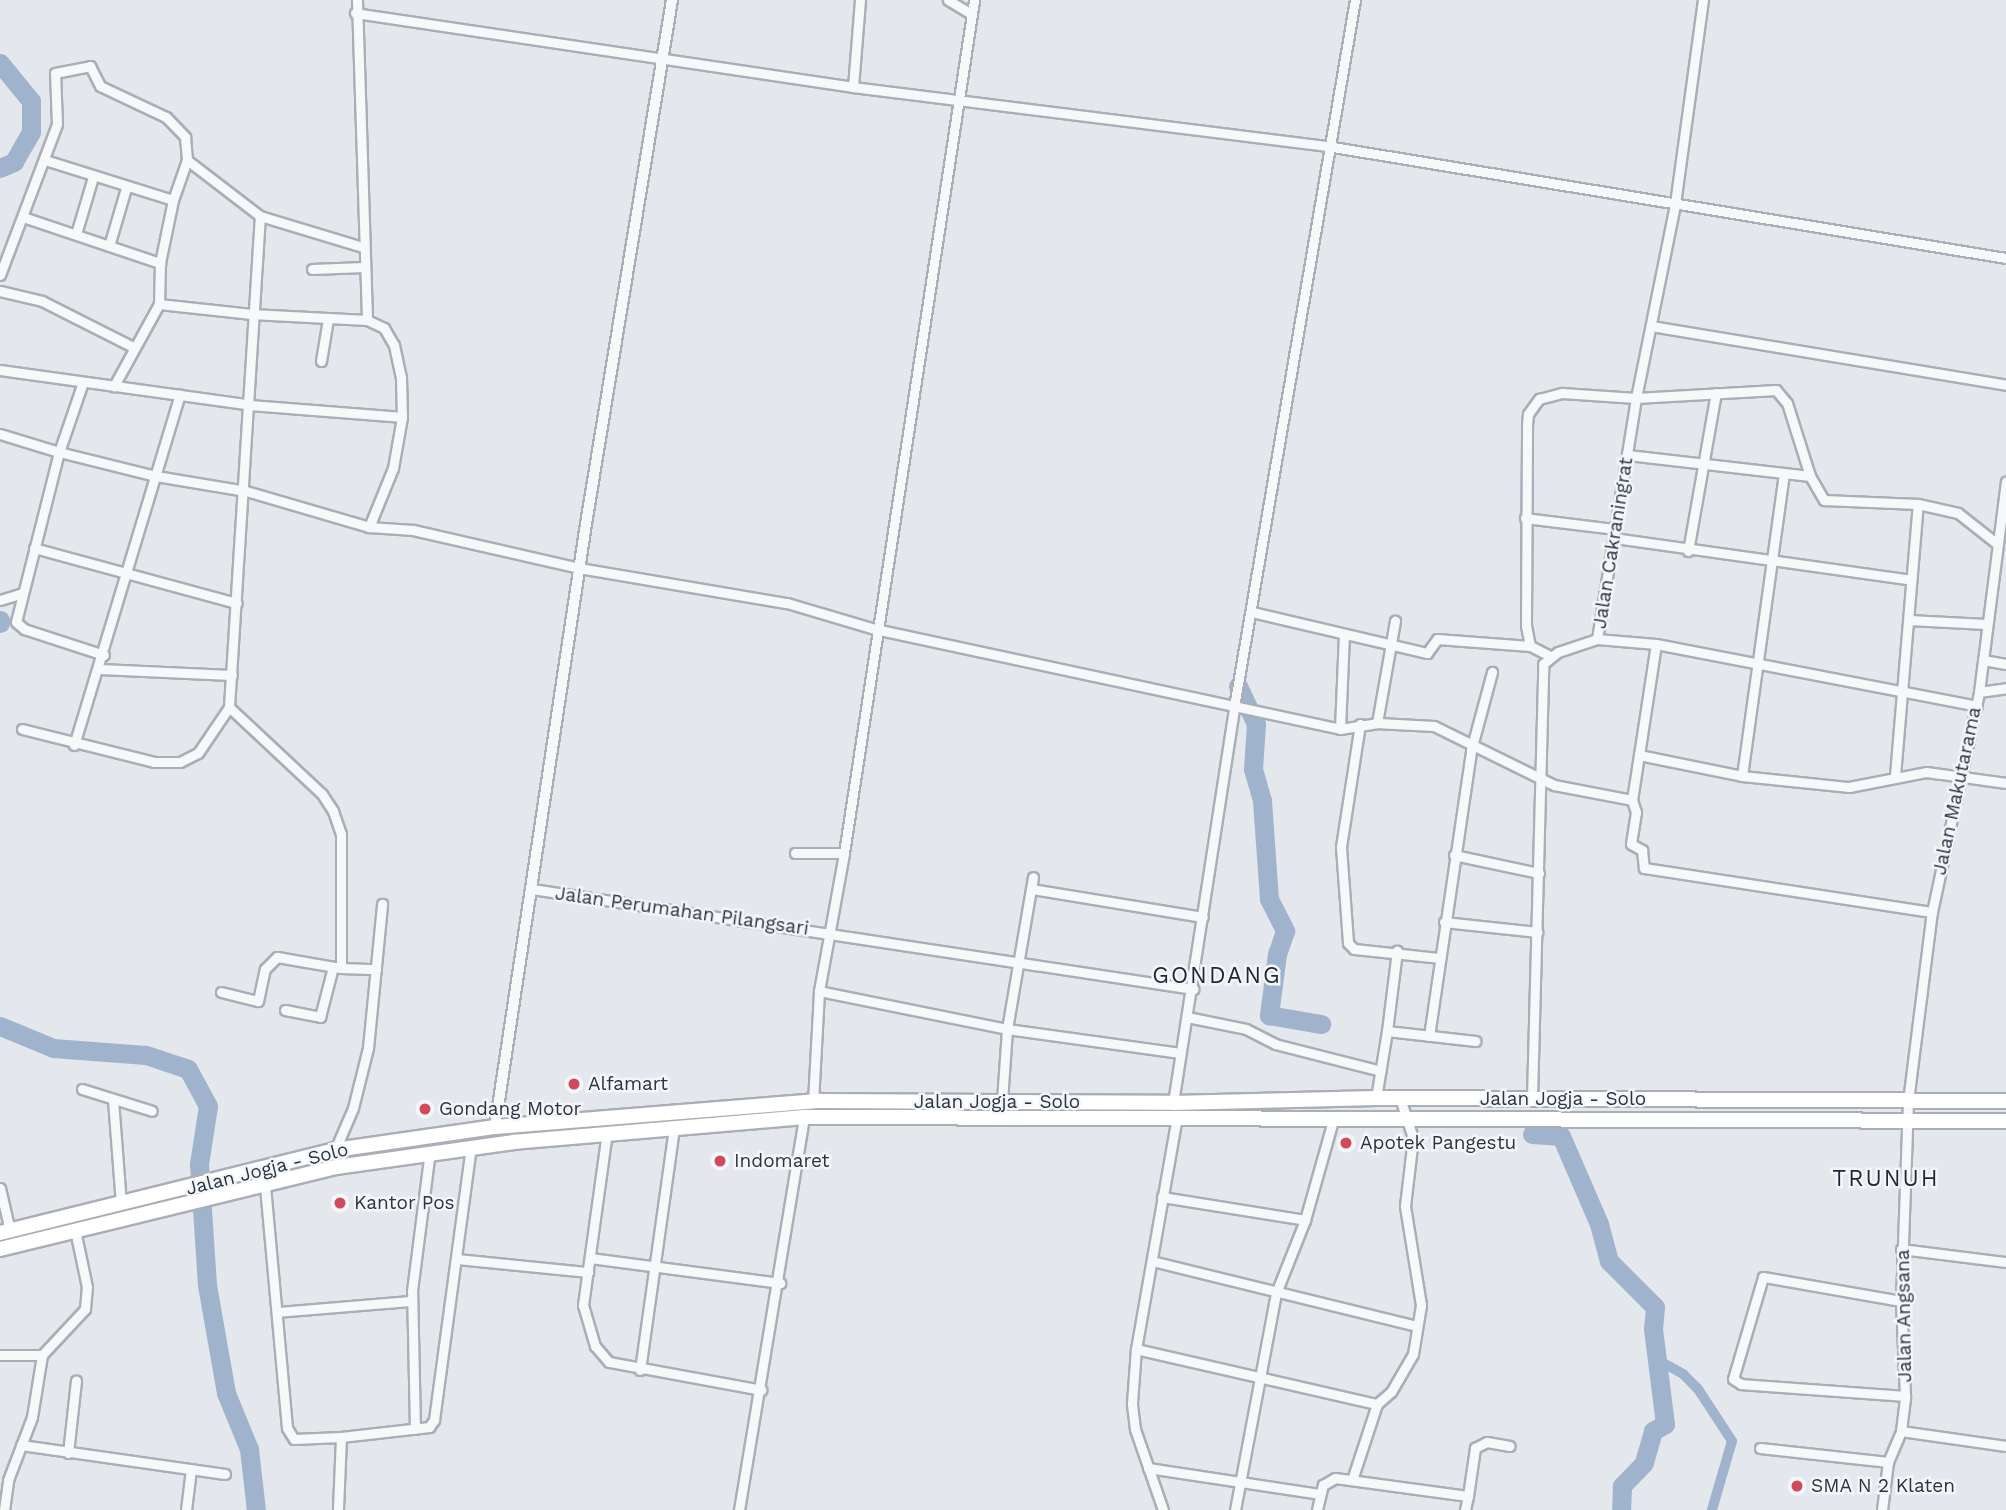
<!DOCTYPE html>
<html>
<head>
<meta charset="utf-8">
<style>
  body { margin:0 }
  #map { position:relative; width:2006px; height:1510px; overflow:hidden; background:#e4e7ec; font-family:"Work Sans",sans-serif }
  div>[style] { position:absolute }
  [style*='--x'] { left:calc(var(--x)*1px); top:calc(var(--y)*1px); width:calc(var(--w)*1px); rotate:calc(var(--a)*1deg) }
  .canal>* { height:10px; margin:-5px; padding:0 5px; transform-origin:5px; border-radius:5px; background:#9fb4cc }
  .river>* { height:19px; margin:-9.5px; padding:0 9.5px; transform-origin:9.5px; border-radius:9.5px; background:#9fb4cc }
  .roads { filter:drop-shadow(2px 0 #a9aeb7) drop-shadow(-2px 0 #a9aeb7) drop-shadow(0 2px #a9aeb7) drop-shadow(0 -2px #a9aeb7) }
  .minor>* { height:9px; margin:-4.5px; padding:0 4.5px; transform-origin:4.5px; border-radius:4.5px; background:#f7f8fa }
  .tertiary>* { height:10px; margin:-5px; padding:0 5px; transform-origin:5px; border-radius:5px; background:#f7f8fa }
  .trunk>* { height:14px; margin:-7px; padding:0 7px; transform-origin:7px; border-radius:7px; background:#fff }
  .dots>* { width:19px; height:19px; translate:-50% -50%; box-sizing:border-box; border:4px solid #f4f6f9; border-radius:50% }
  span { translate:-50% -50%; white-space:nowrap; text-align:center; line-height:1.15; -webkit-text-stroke:5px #f4f6f9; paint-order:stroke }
  .street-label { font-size:19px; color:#2b3445 }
  .poi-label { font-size:19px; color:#2b3445 }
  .left { translate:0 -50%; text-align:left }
  .quarter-label { font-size:23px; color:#1d2536; letter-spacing:2px }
</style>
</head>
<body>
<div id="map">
  <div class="canal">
    <div style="--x:1658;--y:1360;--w:29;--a:29"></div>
    <div style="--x:1683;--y:1374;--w:21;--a:45"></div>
    <div style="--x:1698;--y:1389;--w:62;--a:56.8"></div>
    <div style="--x:1732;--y:1441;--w:72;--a:106.2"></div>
  </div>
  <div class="river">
    <div style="--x:0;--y:63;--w:49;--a:50.8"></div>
    <div style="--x:31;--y:101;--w:31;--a:90"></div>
    <div style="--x:31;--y:132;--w:34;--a:120"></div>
    <div style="--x:14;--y:162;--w:15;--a:157"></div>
    <div style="--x:0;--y:620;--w:3;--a:90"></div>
    <div style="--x:1238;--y:686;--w:42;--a:64.7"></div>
    <div style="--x:1256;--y:724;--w:45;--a:93.8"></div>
    <div style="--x:1253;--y:769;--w:33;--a:74"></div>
    <div style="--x:1262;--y:801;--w:98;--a:85.9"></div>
    <div style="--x:1269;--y:899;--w:36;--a:63"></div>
    <div style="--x:1285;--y:931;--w:24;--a:109"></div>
    <div style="--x:1277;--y:954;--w:62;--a:97.5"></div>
    <div style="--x:1269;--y:1015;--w:53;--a:9.8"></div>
    <div style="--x:0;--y:1026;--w:57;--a:22.5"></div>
    <div style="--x:53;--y:1048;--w:93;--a:4.3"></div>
    <div style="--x:146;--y:1055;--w:44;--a:18.4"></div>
    <div style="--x:188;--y:1069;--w:42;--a:61.6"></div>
    <div style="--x:208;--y:1106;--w:59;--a:98.8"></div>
    <div style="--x:199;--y:1164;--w:121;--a:86.2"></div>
    <div style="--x:207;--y:1285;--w:110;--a:80"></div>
    <div style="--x:226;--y:1393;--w:61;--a:67.7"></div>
    <div style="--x:249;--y:1449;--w:61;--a:83.5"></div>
    <div style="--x:1532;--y:1134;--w:29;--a:4"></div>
    <div style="--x:1561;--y:1136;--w:96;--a:66.6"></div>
    <div style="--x:1599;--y:1224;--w:38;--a:75"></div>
    <div style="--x:1609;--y:1261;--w:65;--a:45"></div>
    <div style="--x:1655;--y:1307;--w:22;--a:95"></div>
    <div style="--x:1653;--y:1329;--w:96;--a:82.8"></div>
    <div style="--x:1665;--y:1424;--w:14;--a:150"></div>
    <div style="--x:1653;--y:1431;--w:33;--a:106"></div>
    <div style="--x:1644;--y:1463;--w:32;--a:134"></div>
    <div style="--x:1622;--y:1486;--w:24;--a:92"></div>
  </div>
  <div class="roads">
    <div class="minor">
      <div style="--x:357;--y:0;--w:320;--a:88.2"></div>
      <div style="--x:948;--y:0;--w:27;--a:31"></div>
      <div style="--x:355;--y:13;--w:503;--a:8.45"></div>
      <div style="--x:853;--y:87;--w:484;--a:7.1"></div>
      <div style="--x:1333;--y:147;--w:682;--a:9.37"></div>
      <div style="--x:853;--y:87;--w:87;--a:-85.4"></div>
      <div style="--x:45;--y:160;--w:134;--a:17.4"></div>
      <div style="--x:187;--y:160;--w:92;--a:37.5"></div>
      <div style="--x:260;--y:216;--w:108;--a:16.8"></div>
      <div style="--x:23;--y:217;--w:145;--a:18.6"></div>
      <div style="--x:76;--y:234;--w:59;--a:-73.4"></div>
      <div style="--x:109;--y:246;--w:60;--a:-73.7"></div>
      <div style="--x:312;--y:269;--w:52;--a:-2.2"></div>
      <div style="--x:0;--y:275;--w:161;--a:-69.3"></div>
      <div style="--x:57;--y:124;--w:51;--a:-92.2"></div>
      <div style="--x:55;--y:73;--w:36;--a:-11"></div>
      <div style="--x:90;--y:66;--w:22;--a:63"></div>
      <div style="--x:100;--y:86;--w:73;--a:25.2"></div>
      <div style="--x:166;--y:117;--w:28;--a:46"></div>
      <div style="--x:185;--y:137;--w:23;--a:85"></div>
      <div style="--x:187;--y:160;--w:42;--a:109.3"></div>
      <div style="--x:173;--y:200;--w:64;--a:101.7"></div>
      <div style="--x:160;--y:263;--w:41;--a:91.4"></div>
      <div style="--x:159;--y:304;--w:94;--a:118.8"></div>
      <div style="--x:0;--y:291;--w:43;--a:13.4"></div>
      <div style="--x:42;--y:301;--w:102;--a:26.8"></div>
      <div style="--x:159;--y:304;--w:93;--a:6.2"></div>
      <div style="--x:251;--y:314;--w:116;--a:3"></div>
      <div style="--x:367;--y:320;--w:19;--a:25"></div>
      <div style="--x:384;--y:328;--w:20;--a:60"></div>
      <div style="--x:394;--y:345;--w:33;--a:78"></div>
      <div style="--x:401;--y:377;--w:40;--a:88.6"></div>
      <div style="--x:402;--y:417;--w:52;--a:100"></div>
      <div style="--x:393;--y:468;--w:64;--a:112.1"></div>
      <div style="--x:1651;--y:326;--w:360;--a:9.4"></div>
      <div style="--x:321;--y:361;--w:43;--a:-80.5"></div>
      <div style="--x:0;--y:370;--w:253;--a:7.9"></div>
      <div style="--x:251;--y:405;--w:151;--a:4.5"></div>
      <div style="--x:83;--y:382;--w:74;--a:108.9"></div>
      <div style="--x:59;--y:452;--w:100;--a:13.9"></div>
      <div style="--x:156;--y:476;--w:91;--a:9.5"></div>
      <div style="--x:246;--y:491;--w:128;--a:16.3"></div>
      <div style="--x:369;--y:527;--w:44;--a:3.9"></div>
      <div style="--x:413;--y:530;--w:170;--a:12.9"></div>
      <div style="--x:579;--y:568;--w:211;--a:9.6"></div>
      <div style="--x:787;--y:603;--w:92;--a:16.5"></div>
      <div style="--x:875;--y:629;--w:476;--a:12.1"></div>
      <div style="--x:1340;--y:729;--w:37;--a:-9"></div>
      <div style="--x:1377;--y:723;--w:57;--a:3"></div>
      <div style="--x:1434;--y:726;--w:134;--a:26.2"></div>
      <div style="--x:1554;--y:785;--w:79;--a:10.9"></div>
      <div style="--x:1632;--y:800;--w:46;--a:-81.2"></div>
      <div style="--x:1639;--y:755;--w:105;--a:11.5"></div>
      <div style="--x:1742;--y:776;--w:108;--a:5.9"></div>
      <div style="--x:1849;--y:787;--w:78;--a:-11"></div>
      <div style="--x:1926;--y:772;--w:81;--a:7.8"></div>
      <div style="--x:0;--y:434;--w:62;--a:17"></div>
      <div style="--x:59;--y:452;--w:175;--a:104.2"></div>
      <div style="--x:16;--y:622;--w:11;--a:41"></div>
      <div style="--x:24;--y:629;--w:84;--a:18"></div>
      <div style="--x:1628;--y:455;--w:183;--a:6.6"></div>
      <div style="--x:1525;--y:518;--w:91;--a:7"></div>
      <div style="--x:1614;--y:538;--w:300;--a:8"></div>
      <div style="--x:34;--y:548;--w:210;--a:15.2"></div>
      <div style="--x:1688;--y:551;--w:160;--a:-80"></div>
      <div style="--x:0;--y:600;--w:21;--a:-17"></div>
      <div style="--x:1252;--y:612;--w:180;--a:13.2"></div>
      <div style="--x:1427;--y:653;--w:17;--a:-54"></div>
      <div style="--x:1437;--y:639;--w:93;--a:4.3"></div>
      <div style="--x:1909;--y:620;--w:77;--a:3"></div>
      <div style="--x:1597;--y:639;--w:59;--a:4.8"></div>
      <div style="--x:1656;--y:644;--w:327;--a:10.9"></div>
      <div style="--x:1550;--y:656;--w:22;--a:-153"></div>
      <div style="--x:1530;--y:646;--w:20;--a:-101"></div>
      <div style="--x:1526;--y:626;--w:201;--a:-89.7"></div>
      <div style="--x:1527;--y:425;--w:11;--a:-85"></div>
      <div style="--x:1528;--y:414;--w:19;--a:-54"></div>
      <div style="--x:1539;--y:399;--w:24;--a:-15"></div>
      <div style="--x:1562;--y:393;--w:74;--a:3.9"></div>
      <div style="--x:1636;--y:398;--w:140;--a:-3.3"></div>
      <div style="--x:1776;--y:390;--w:17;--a:50"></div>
      <div style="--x:1787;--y:403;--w:77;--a:72.5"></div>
      <div style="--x:1810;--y:476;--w:28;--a:60"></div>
      <div style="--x:1824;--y:500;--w:94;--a:2.4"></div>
      <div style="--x:1918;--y:504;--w:41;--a:12.7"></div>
      <div style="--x:1958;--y:513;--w:48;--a:38.3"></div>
      <div style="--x:1983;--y:660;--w:23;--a:10"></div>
      <div style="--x:99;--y:669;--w:133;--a:2.6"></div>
      <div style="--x:1979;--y:692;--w:27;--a:-8"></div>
      <div style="--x:229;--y:707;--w:492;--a:-86.4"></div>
      <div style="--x:1377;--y:723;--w:104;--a:-80"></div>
      <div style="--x:1360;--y:724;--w:124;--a:98.8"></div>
      <div style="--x:1341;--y:847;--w:96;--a:85.8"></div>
      <div style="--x:1348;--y:943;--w:8;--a:45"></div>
      <div style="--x:1354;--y:949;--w:85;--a:6"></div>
      <div style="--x:22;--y:729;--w:136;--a:14"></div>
      <div style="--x:154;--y:762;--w:26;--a:0"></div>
      <div style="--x:180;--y:762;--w:20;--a:-27"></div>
      <div style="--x:198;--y:753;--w:55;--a:-56"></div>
      <div style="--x:229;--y:707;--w:127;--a:43.1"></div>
      <div style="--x:322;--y:794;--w:20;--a:57"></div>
      <div style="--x:333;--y:811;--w:24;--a:71"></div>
      <div style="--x:341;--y:834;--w:134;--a:90"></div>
      <div style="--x:341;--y:968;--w:35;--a:2"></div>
      <div style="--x:1340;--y:729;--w:94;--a:-87.6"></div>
      <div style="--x:74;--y:745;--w:366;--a:-73.2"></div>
      <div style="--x:1639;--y:755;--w:112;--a:-81.3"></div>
      <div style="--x:1742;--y:776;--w:304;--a:-82.1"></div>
      <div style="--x:1895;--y:776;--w:273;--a:-85.2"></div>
      <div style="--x:1632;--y:800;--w:13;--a:72"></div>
      <div style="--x:1636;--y:812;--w:32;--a:99"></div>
      <div style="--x:1631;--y:844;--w:13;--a:29"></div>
      <div style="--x:1642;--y:850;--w:18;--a:84"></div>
      <div style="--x:1644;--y:868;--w:291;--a:8.7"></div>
      <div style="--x:795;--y:853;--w:49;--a:0"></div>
      <div style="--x:1454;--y:855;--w:87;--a:12"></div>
      <div style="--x:532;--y:889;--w:669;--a:8.6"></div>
      <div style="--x:1032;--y:889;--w:173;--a:9.3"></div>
      <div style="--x:1444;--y:922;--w:94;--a:6.1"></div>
      <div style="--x:819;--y:991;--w:192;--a:11.4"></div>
      <div style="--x:1007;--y:1029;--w:175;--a:7.9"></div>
      <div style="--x:221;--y:992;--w:38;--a:14"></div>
      <div style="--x:258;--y:1001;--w:33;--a:-78"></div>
      <div style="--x:265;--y:969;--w:17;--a:-45"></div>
      <div style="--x:277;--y:957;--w:65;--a:9.8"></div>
      <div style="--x:285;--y:1010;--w:36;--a:11"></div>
      <div style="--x:320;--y:1017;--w:52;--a:-75.4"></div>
      <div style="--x:1187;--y:1017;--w:60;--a:11.5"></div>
      <div style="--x:1246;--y:1029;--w:33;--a:27"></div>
      <div style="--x:1275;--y:1044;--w:109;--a:14.3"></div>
      <div style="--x:1387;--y:1031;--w:81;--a:-82.9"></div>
      <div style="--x:1429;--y:1036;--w:289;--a:-81.6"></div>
      <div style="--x:1471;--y:750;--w:81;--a:-74.9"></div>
      <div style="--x:82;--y:1089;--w:73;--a:17.4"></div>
      <div style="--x:1376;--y:1098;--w:68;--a:-80.7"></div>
      <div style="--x:1387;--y:1031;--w:89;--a:6.5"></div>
      <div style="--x:1532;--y:1098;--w:434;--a:-88.5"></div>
      <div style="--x:1543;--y:664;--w:19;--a:-39"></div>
      <div style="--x:1558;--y:652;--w:41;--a:-18.4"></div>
      <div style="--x:1597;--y:639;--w:244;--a:-80.8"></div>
      <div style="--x:1636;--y:398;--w:198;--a:-78.6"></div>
      <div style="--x:1675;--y:204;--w:206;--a:-82.2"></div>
      <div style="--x:113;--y:1100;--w:103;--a:85.6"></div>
      <div style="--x:1002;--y:1101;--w:72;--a:-86"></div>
      <div style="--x:1007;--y:1029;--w:154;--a:-80.3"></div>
      <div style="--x:813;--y:1102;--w:111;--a:-86.9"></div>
      <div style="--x:819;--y:991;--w:140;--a:-79.7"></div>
      <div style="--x:844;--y:853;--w:863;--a:-81.33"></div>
      <div style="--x:1173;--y:1103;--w:401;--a:-81.2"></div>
      <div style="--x:1234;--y:707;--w:717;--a:-80.29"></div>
      <div style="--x:607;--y:1132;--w:175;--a:97.9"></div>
      <div style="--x:583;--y:1305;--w:43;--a:73.7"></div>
      <div style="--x:595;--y:1346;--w:21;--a:49"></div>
      <div style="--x:609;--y:1362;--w:155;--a:10.4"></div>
      <div style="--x:335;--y:1150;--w:46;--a:-66.8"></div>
      <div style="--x:353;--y:1108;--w:62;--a:-76"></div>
      <div style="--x:368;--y:1048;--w:145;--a:-84.4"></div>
      <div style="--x:265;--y:1186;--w:243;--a:84.8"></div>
      <div style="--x:287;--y:1428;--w:13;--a:58"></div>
      <div style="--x:294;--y:1439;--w:47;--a:-2.4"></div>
      <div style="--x:341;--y:1437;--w:73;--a:92.4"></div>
      <div style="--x:0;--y:1188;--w:44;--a:76.9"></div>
      <div style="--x:1162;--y:1197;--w:145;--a:9.1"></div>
      <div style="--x:1901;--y:1249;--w:106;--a:7.1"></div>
      <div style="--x:590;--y:1258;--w:192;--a:7.5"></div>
      <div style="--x:457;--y:1259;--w:132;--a:5.7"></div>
      <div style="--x:1152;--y:1261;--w:273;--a:13.8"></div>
      <div style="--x:1901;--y:1301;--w:140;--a:-170.1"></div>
      <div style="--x:1763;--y:1277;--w:106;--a:106.4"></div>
      <div style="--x:1733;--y:1379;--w:9;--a:32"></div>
      <div style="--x:1741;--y:1384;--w:164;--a:4.2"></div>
      <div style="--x:277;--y:1312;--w:135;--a:-4.7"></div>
      <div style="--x:1136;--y:1349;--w:247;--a:12.9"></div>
      <div style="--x:0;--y:1355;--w:42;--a:0"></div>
      <div style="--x:640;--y:1370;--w:245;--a:-82"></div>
      <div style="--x:415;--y:1429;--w:138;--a:-91.2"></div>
      <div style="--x:412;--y:1291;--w:141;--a:-82.7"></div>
      <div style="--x:1901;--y:1431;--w:106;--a:8.1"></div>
      <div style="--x:341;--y:1437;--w:89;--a:-6.5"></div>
      <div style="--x:429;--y:1427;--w:9;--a:-54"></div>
      <div style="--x:434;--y:1420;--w:275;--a:-82.3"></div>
      <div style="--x:21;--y:1445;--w:206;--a:8.1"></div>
      <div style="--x:1760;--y:1448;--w:129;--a:6.2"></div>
      <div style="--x:68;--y:1453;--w:73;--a:-83.7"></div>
      <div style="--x:1148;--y:1468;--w:173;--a:8.6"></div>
      <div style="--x:1352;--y:1480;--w:80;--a:-71.8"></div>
      <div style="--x:1377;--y:1404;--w:18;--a:-41"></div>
      <div style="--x:1391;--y:1392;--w:44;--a:-59.9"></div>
      <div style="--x:1413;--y:1354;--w:50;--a:-80.7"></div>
      <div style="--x:1421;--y:1305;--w:100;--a:-99.2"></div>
      <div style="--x:1405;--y:1206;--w:68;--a:-83.3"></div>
      <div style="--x:1413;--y:1138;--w:42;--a:-108"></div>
      <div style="--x:4;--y:1510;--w:30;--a:-82"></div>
      <div style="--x:8;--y:1480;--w:67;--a:-69.1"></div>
      <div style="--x:32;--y:1417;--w:63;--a:-80.8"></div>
      <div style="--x:42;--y:1355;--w:63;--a:-46.9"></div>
      <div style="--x:85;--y:1309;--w:22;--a:-85"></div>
      <div style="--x:87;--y:1287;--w:58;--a:-101.9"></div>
      <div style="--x:186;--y:1510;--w:41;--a:-83"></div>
      <div style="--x:739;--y:1510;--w:398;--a:-80.6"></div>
      <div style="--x:1163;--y:1510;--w:86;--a:-109.1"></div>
      <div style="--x:1135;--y:1429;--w:26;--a:-97"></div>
      <div style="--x:1132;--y:1403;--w:54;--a:-85.8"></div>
      <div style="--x:1136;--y:1349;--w:236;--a:-80"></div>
      <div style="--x:1235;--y:1510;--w:221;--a:-79.3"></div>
      <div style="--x:1276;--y:1293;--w:79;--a:-68.3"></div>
      <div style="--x:1305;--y:1220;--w:107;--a:-74.3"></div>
      <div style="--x:1317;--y:1510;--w:26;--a:-77"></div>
      <div style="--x:1323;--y:1485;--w:14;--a:-30"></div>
      <div style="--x:1335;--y:1478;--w:134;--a:7.7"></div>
      <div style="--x:1468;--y:1496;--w:49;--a:-81.7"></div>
      <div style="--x:1475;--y:1448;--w:13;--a:-27"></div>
      <div style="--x:1487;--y:1442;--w:23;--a:10"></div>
      <div style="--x:1465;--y:1510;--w:14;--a:-78"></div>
      <div style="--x:1882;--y:1510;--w:48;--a:-82.9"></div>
      <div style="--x:1888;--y:1462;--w:34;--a:-67"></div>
      <div style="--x:1901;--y:1431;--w:35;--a:-83"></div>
      <div style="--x:1905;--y:1396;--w:95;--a:-92.4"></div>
      <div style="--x:1901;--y:1301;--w:200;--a:-88"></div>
      <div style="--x:1908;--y:1101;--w:191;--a:-82.8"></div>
      <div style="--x:1932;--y:912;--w:225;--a:-77.9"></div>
      <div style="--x:1979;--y:692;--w:212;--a:-82.7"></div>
    </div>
    <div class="tertiary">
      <div style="--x:495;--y:1127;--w:610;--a:-81.42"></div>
      <div style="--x:586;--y:524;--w:531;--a:-80.68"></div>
    </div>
    <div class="trunk">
      <div style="--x:0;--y:1233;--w:345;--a:-13.9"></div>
      <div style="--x:335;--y:1150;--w:162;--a:-8.2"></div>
      <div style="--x:495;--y:1127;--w:327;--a:-4.6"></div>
      <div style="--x:821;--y:1101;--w:352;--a:0.3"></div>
      <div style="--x:1173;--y:1103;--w:203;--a:-1.4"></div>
      <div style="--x:1376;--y:1098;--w:630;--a:0.27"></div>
      <div style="--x:0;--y:1249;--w:346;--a:-13.7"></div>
      <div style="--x:336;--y:1167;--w:180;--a:-8"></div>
      <div style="--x:514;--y:1142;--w:291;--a:-4.9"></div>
      <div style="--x:804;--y:1117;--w:1202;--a:0.19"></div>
    </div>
  </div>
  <div class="dots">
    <div style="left:574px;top:1084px;background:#d1495b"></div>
    <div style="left:425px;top:1109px;background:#d1495b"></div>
    <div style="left:1346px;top:1143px;background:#d1495b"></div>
    <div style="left:720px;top:1161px;background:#d1495b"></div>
    <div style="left:340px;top:1203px;background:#d1495b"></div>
    <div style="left:1797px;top:1486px;background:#d1495b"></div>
  </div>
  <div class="street-label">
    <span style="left:1613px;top:543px;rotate:-81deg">Jalan Cakraningrat</span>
    <span style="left:1957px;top:791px;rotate:-78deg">Jalan Makutarama</span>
    <span style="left:682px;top:911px;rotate:8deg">Jalan Perumahan Pilangsari</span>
    <span style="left:1563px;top:1099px">Jalan Jogja - Solo</span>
    <span style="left:997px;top:1102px">Jalan Jogja - Solo</span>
    <span style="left:267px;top:1169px;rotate:-14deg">Jalan Jogja - Solo</span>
    <span style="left:1904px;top:1316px;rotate:-91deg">Jalan Angsana</span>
  </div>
  <div class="poi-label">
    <span class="left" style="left:588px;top:1084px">Alfamart</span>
    <span class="left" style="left:439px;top:1109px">Gondang Motor</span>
    <span class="left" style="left:1360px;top:1143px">Apotek Pangestu</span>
    <span class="left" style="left:734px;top:1161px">Indomaret</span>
    <span class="left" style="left:354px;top:1203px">Kantor Pos</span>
    <span class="left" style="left:1811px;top:1486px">SMA N 2 Klaten</span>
  </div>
  <div class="quarter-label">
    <span style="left:1217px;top:976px">GONDANG</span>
    <span style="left:1886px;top:1179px">TRUNUH</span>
  </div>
</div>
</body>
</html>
